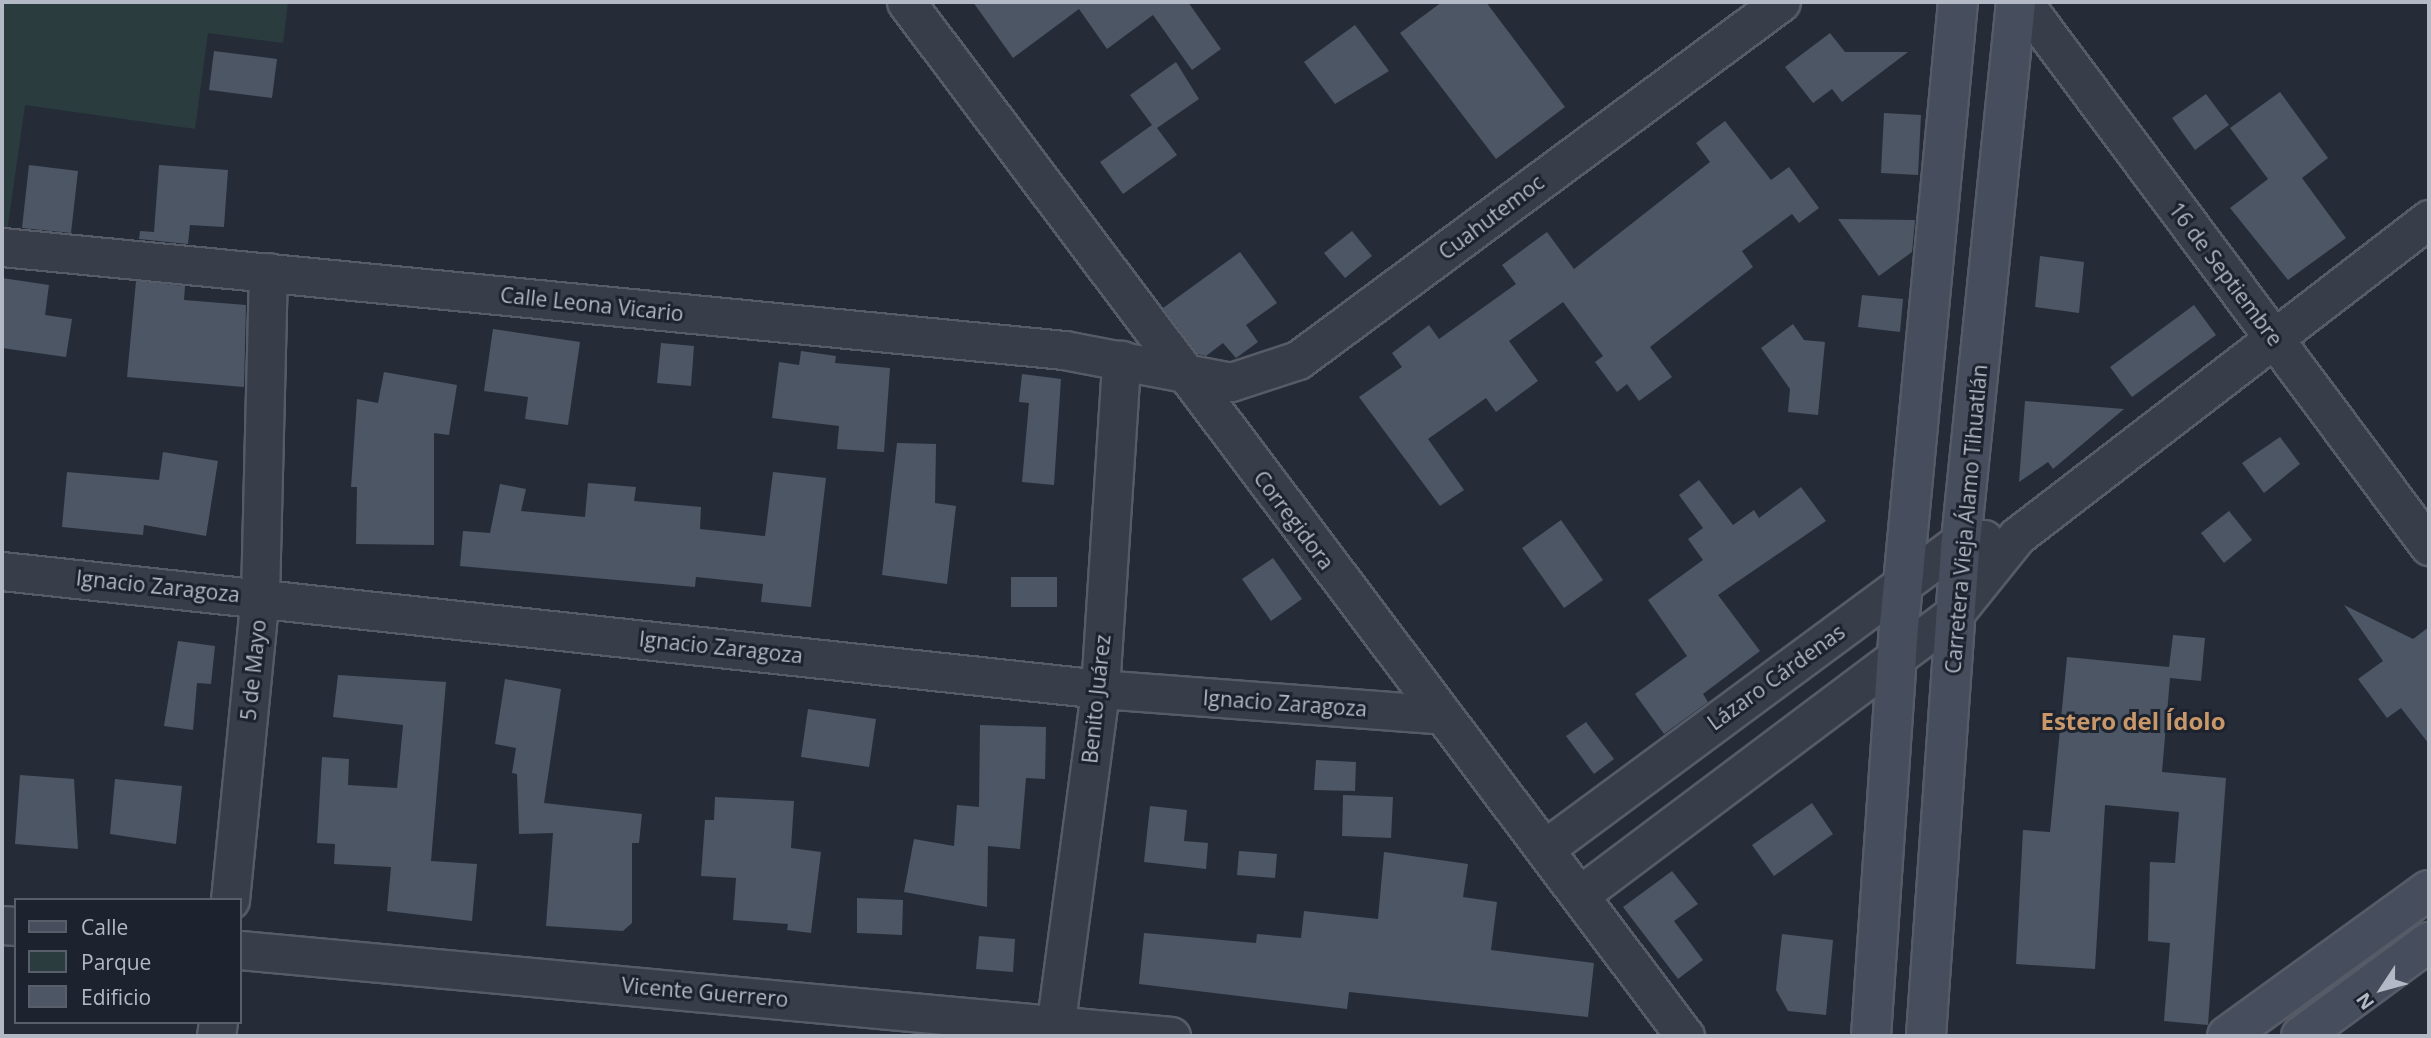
<!DOCTYPE html>
<html>
<head>
<meta charset="utf-8">
<style>
  body { margin:0 }
  #map { position:relative; width:2431px; height:1038px; overflow:hidden; background:#252c38; font-family:"Open Sans",sans-serif }
  div>[style] { position:absolute }
  [style*='--x'] { left:calc(var(--x)*1px); top:calc(var(--y)*1px); width:calc(var(--w)*1px); rotate:calc(var(--a)*1deg) }
  .green>* { inset:0; background:#2a3c3e }
  .building>* { inset:0; background:#4d5664 }
  .roads { filter:drop-shadow(2px 0 #565c67) drop-shadow(-2px 0 #565c67) drop-shadow(0 2px #565c67) drop-shadow(0 -2px #565c67) }
  .minor>* { height:37px; margin:-18.5px; padding:0 18.5px; transform-origin:18.5px; border-radius:18.5px; background:#383e49 }
  .secondary>* { height:38px; margin:-19px; padding:0 19px; transform-origin:19px; border-radius:19px; background:#464d5c }
  span { translate:-50% -50%; white-space:nowrap; text-align:center; line-height:1.15; -webkit-text-stroke:6px #1d232e; paint-order:stroke }
  .street-label { font-size:21px; color:#b3b9c5 }
  .quarter-label { font-size:24px; color:#c9986a; font-weight:700 }
  .frame { position:absolute; inset:0; border:4px solid #b3b9c5; pointer-events:none }
  .legend { position:absolute; left:14px; top:898px; width:228px; height:126px; box-sizing:border-box; background:#1d232e; border:2px solid #595f6a; margin:0; padding:9px 12px; list-style:none; font-size:21px; color:#b3b9c5 }
  .legend li { display:flex; align-items:center; gap:14px; height:35px }
  .legend b { width:35px; border:2px solid #595f6a }
  .north { position:absolute; left:2347px; top:954px; width:70px; height:70px; -webkit-text-stroke:5px #1d232e; paint-order:stroke; rotate:234deg; font-size:19px; font-weight:700; line-height:28px; text-align:center; color:#b3b9c5 }
  .north::after { content:''; display:block; margin:auto; width:24px; height:32px; background:#b3b9c5; clip-path:polygon(50% 0,100% 100%,50% 72%,0 100%) }
</style>
</head>
<body>
<div id="map">
  <div class="green">
    <div style="clip-path:polygon(2px 2px,288px 2px,283px 43px,208px 33px,195px 129px,25px 105px,4px 253px)"></div>
  </div>
  <div class="building">
    <div style="clip-path:polygon(973px 2px,1188px 2px,1221px 49px,1192px 70px,1153px 15px,1107px 49px,1079px 9px,1013px 58px)"></div>
    <div style="clip-path:polygon(1442px 2px,1486px 2px,1565px 107px,1496px 159px,1400px 33px)"></div>
    <div style="clip-path:polygon(1355px 25px,1389px 71px,1335px 104px,1304px 62px)"></div>
    <div style="clip-path:polygon(1830px 33px,1845px 52px,1908px 52px,1842px 102px,1832px 89px,1813px 103px,1785px 67px)"></div>
    <div style="clip-path:polygon(214px 51px,277px 59px,272px 98px,209px 90px)"></div>
    <div style="clip-path:polygon(1176px 62px,1199px 99px,1157px 128px,1177px 155px,1123px 194px,1100px 162px,1152px 125px,1130px 95px)"></div>
    <div style="clip-path:polygon(2280px 92px,2328px 158px,2302px 178px,2346px 238px,2288px 280px,2230px 208px,2268px 179px,2230px 128px)"></div>
    <div style="clip-path:polygon(2206px 94px,2229px 125px,2195px 150px,2172px 118px)"></div>
    <div style="clip-path:polygon(1884px 113px,1921px 115px,1918px 175px,1881px 173px)"></div>
    <div style="clip-path:polygon(1725px 121px,1771px 180px,1789px 167px,1819px 208px,1799px 223px,1792px 214px,1742px 251px,1753px 267px,1650px 347px,1672px 377px,1639px 401px,1627px 384px,1617px 392px,1595px 362px,1603px 356px,1563px 302px,1509px 341px,1538px 381px,1496px 412px,1486px 398px,1428px 439px,1464px 490px,1440px 506px,1359px 397px,1402px 367px,1392px 353px,1429px 325px,1439px 339px,1516px 284px,1502px 265px,1547px 232px,1574px 269px,1710px 162px,1696px 143px)"></div>
    <div style="clip-path:polygon(29px 165px,78px 171px,71px 233px,22px 228px)"></div>
    <div style="clip-path:polygon(159px 165px,228px 170px,224px 227px,190px 225px,188px 244px,139px 239px,140px 231px,154px 232px)"></div>
    <div style="clip-path:polygon(1838px 219px,1915px 220px,1912px 252px,1879px 276px)"></div>
    <div style="clip-path:polygon(1352px 231px,1372px 256px,1345px 278px,1324px 253px)"></div>
    <div style="clip-path:polygon(1240px 252px,1277px 303px,1246px 325px,1258px 342px,1236px 358px,1223px 343px,1206px 356px,1198px 354px,1163px 308px)"></div>
    <div style="clip-path:polygon(2040px 256px,2084px 262px,2079px 313px,2035px 307px)"></div>
    <div style="clip-path:polygon(2px 278px,49px 285px,45px 315px,72px 319px,66px 357px,2px 348px)"></div>
    <div style="clip-path:polygon(136px 281px,185px 286px,184px 300px,246px 305px,244px 387px,127px 377px)"></div>
    <div style="clip-path:polygon(1862px 295px,1903px 299px,1900px 332px,1858px 327px)"></div>
    <div style="clip-path:polygon(2194px 305px,2216px 335px,2132px 397px,2110px 367px)"></div>
    <div style="clip-path:polygon(1793px 324px,1804px 340px,1825px 342px,1818px 415px,1788px 412px,1790px 389px,1761px 348px)"></div>
    <div style="clip-path:polygon(493px 329px,580px 342px,568px 425px,525px 419px,528px 397px,484px 391px)"></div>
    <div style="clip-path:polygon(661px 343px,694px 346px,691px 386px,657px 383px)"></div>
    <div style="clip-path:polygon(801px 351px,836px 356px,835px 363px,890px 368px,884px 452px,837px 449px,839px 426px,772px 418px,779px 362px,799px 365px)"></div>
    <div style="clip-path:polygon(384px 372px,457px 385px,449px 435px,434px 433px,434px 545px,356px 544px,357px 487px,351px 487px,357px 399px,378px 403px)"></div>
    <div style="clip-path:polygon(1022px 374px,1061px 379px,1054px 485px,1022px 482px,1029px 403px,1019px 402px)"></div>
    <div style="clip-path:polygon(2025px 401px,2124px 409px,2053px 469px,2048px 462px,2019px 482px)"></div>
    <div style="clip-path:polygon(2280px 437px,2300px 464px,2264px 493px,2242px 463px)"></div>
    <div style="clip-path:polygon(897px 443px,936px 444px,935px 503px,956px 506px,947px 584px,882px 575px)"></div>
    <div style="clip-path:polygon(163px 452px,218px 461px,206px 536px,144px 525px,143px 535px,62px 527px,67px 472px,159px 480px)"></div>
    <div style="clip-path:polygon(773px 472px,826px 478px,811px 607px,761px 602px,763px 584px,696px 577px,695px 587px,460px 566px,463px 531px,490px 533px,500px 484px,526px 489px,521px 511px,585px 517px,588px 483px,636px 487px,634px 501px,701px 507px,700px 529px,765px 536px)"></div>
    <div style="clip-path:polygon(1699px 480px,1733px 525px,1754px 510px,1759px 518px,1801px 487px,1826px 521px,1718px 595px,1760px 651px,1703px 694px,1708px 702px,1664px 734px,1635px 694px,1687px 656px,1648px 600px,1703px 560px,1688px 539px,1703px 528px,1679px 495px)"></div>
    <div style="clip-path:polygon(2229px 511px,2252px 540px,2224px 563px,2201px 533px)"></div>
    <div style="clip-path:polygon(1561px 520px,1603px 580px,1564px 608px,1522px 548px)"></div>
    <div style="clip-path:polygon(1273px 558px,1302px 599px,1271px 621px,1242px 579px)"></div>
    <div style="clip-path:polygon(1011px 577px,1057px 577px,1057px 607px,1011px 607px)"></div>
    <div style="clip-path:polygon(2344px 605px,2413px 639px,2429px 627px,2429px 744px,2401px 708px,2387px 718px,2358px 679px,2383px 661px)"></div>
    <div style="clip-path:polygon(2173px 635px,2205px 638px,2201px 681px,2170px 678px,2162px 772px,2226px 778px,2208px 1025px,2164px 1021px,2170px 943px,2148px 941px,2150px 862px,2175px 863px,2179px 812px,2105px 805px,2095px 969px,2016px 964px,2023px 830px,2050px 832px,2067px 657px,2169px 667px)"></div>
    <div style="clip-path:polygon(178px 641px,215px 646px,211px 684px,197px 683px,193px 730px,164px 726px)"></div>
    <div style="clip-path:polygon(338px 675px,446px 682px,431px 861px,477px 864px,472px 921px,387px 911px,391px 867px,334px 864px,335px 844px,317px 843px,322px 757px,349px 759px,348px 785px,397px 788px,403px 725px,333px 717px)"></div>
    <div style="clip-path:polygon(505px 679px,561px 689px,544px 803px,642px 814px,639px 843px,632px 843px,632px 923px,623px 931px,546px 926px,553px 833px,519px 834px,517px 774px,512px 773px,516px 748px,495px 744px)"></div>
    <div style="clip-path:polygon(808px 709px,876px 719px,869px 767px,801px 757px)"></div>
    <div style="clip-path:polygon(1586px 722px,1614px 759px,1594px 774px,1566px 736px)"></div>
    <div style="clip-path:polygon(980px 725px,1046px 727px,1045px 779px,1026px 778px,1020px 849px,988px 846px,987px 907px,904px 892px,914px 839px,954px 846px,957px 805px,979px 807px)"></div>
    <div style="clip-path:polygon(1316px 760px,1356px 762px,1355px 791px,1314px 790px)"></div>
    <div style="clip-path:polygon(20px 775px,74px 779px,78px 849px,15px 844px)"></div>
    <div style="clip-path:polygon(115px 779px,182px 786px,176px 844px,110px 834px)"></div>
    <div style="clip-path:polygon(1343px 795px,1393px 797px,1391px 838px,1342px 836px)"></div>
    <div style="clip-path:polygon(715px 797px,794px 801px,791px 848px,821px 852px,811px 933px,787px 930px,788px 924px,733px 920px,736px 878px,701px 876px,705px 820px,714px 820px)"></div>
    <div style="clip-path:polygon(1812px 803px,1833px 834px,1774px 876px,1752px 845px)"></div>
    <div style="clip-path:polygon(1150px 806px,1187px 810px,1184px 841px,1208px 843px,1206px 869px,1144px 862px)"></div>
    <div style="clip-path:polygon(1239px 851px,1277px 854px,1275px 878px,1237px 875px)"></div>
    <div style="clip-path:polygon(1384px 852px,1468px 864px,1463px 897px,1497px 902px,1491px 950px,1594px 963px,1588px 1017px,1349px 992px,1347px 1009px,1139px 984px,1144px 933px,1256px 943px,1257px 934px,1301px 938px,1304px 911px,1378px 919px)"></div>
    <div style="clip-path:polygon(1672px 871px,1698px 904px,1674px 921px,1703px 960px,1678px 979px,1623px 907px)"></div>
    <div style="clip-path:polygon(857px 898px,903px 900px,902px 935px,857px 933px)"></div>
    <div style="clip-path:polygon(1782px 934px,1833px 940px,1826px 1015px,1788px 1011px,1776px 990px)"></div>
    <div style="clip-path:polygon(979px 936px,1015px 939px,1013px 972px,976px 969px)"></div>
  </div>
  <div class="roads">
    <div class="minor">
      <div style="--x:906;--y:2;--w:1295;--a:53.01"></div>
      <div style="--x:2023;--y:2;--w:679;--a:53.27"></div>
      <div style="--x:2;--y:247;--w:1067;--a:5.54"></div>
      <div style="--x:1064;--y:350;--w:170;--a:10.8"></div>
      <div style="--x:1231;--y:382;--w:71;--a:-18.2"></div>
      <div style="--x:1298;--y:360;--w:601;--a:-36.55"></div>
      <div style="--x:2;--y:571;--w:1104;--a:6.13"></div>
      <div style="--x:1100;--y:689;--w:343;--a:4.3"></div>
      <div style="--x:1547;--y:847;--w:515;--a:-36.47"></div>
      <div style="--x:1961;--y:541;--w:23;--a:-5"></div>
      <div style="--x:1581;--y:894;--w:469;--a:-36.9"></div>
      <div style="--x:1956;--y:612;--w:97;--a:-51.2"></div>
      <div style="--x:2017;--y:536;--w:520;--a:-37.58"></div>
      <div style="--x:230;--y:900;--w:305;--a:-84.4"></div>
      <div style="--x:260;--y:596;--w:324;--a:-88.6"></div>
      <div style="--x:2;--y:925;--w:14;--a:4"></div>
      <div style="--x:240;--y:950;--w:935;--a:5.28"></div>
      <div style="--x:216;--y:1036;--w:14;--a:-82"></div>
      <div style="--x:1054;--y:1036;--w:350;--a:-82.4"></div>
      <div style="--x:1100;--y:689;--w:330;--a:-86.3"></div>
    </div>
    <div class="secondary">
      <div style="--x:1871;--y:1036;--w:411;--a:-86.1"></div>
      <div style="--x:1899;--y:626;--w:627;--a:-84.6"></div>
      <div style="--x:1926;--y:1036;--w:496;--a:-86"></div>
      <div style="--x:1961;--y:541;--w:542;--a:-84.17"></div>
      <div style="--x:2227;--y:1036;--w:249;--a:-35.9"></div>
      <div style="--x:2301;--y:1036;--w:159;--a:-36.3"></div>
    </div>
  </div>
  <div class="street-label">
    <span style="left:1491px;top:217px;rotate:-37deg">Cuahutemoc</span>
    <span style="left:2226px;top:274px;rotate:53deg">16 de Septiembre</span>
    <span style="left:592px;top:304px;rotate:6deg">Calle Leona Vicario</span>
    <span style="left:1966px;top:519px;rotate:-85deg">Carretera Vieja Álamo Tihuatlán</span>
    <span style="left:1294px;top:520px;rotate:53deg">Corregidora</span>
    <span style="left:158px;top:586px;rotate:6deg">Ignacio Zaragoza</span>
    <span style="left:721px;top:647px;rotate:6deg">Ignacio Zaragoza</span>
    <span style="left:253px;top:670px;rotate:-84deg">5 de Mayo</span>
    <span style="left:1776px;top:677px;rotate:-36deg">Lázaro Cárdenas</span>
    <span style="left:1096px;top:699px;rotate:-84deg">Benito Juárez</span>
    <span style="left:1285px;top:703px;rotate:4deg">Ignacio Zaragoza</span>
    <span style="left:705px;top:992px;rotate:5deg">Vicente Guerrero</span>
  </div>
  <div class="quarter-label">
    <span style="left:2133px;top:721px">Estero del Ídolo</span>
  </div>
  <div class="frame"></div>
  <ul class="legend">
  <li><b style="height:9px;background:#464d5c"></b>Calle</li>
  <li><b style="height:19px;background:#2a3c3e"></b>Parque</li>
  <li><b style="height:19px;background:#4d5664"></b>Edificio</li>
  </ul>
  <div class="north">N</div>
</div>
</body>
</html>
